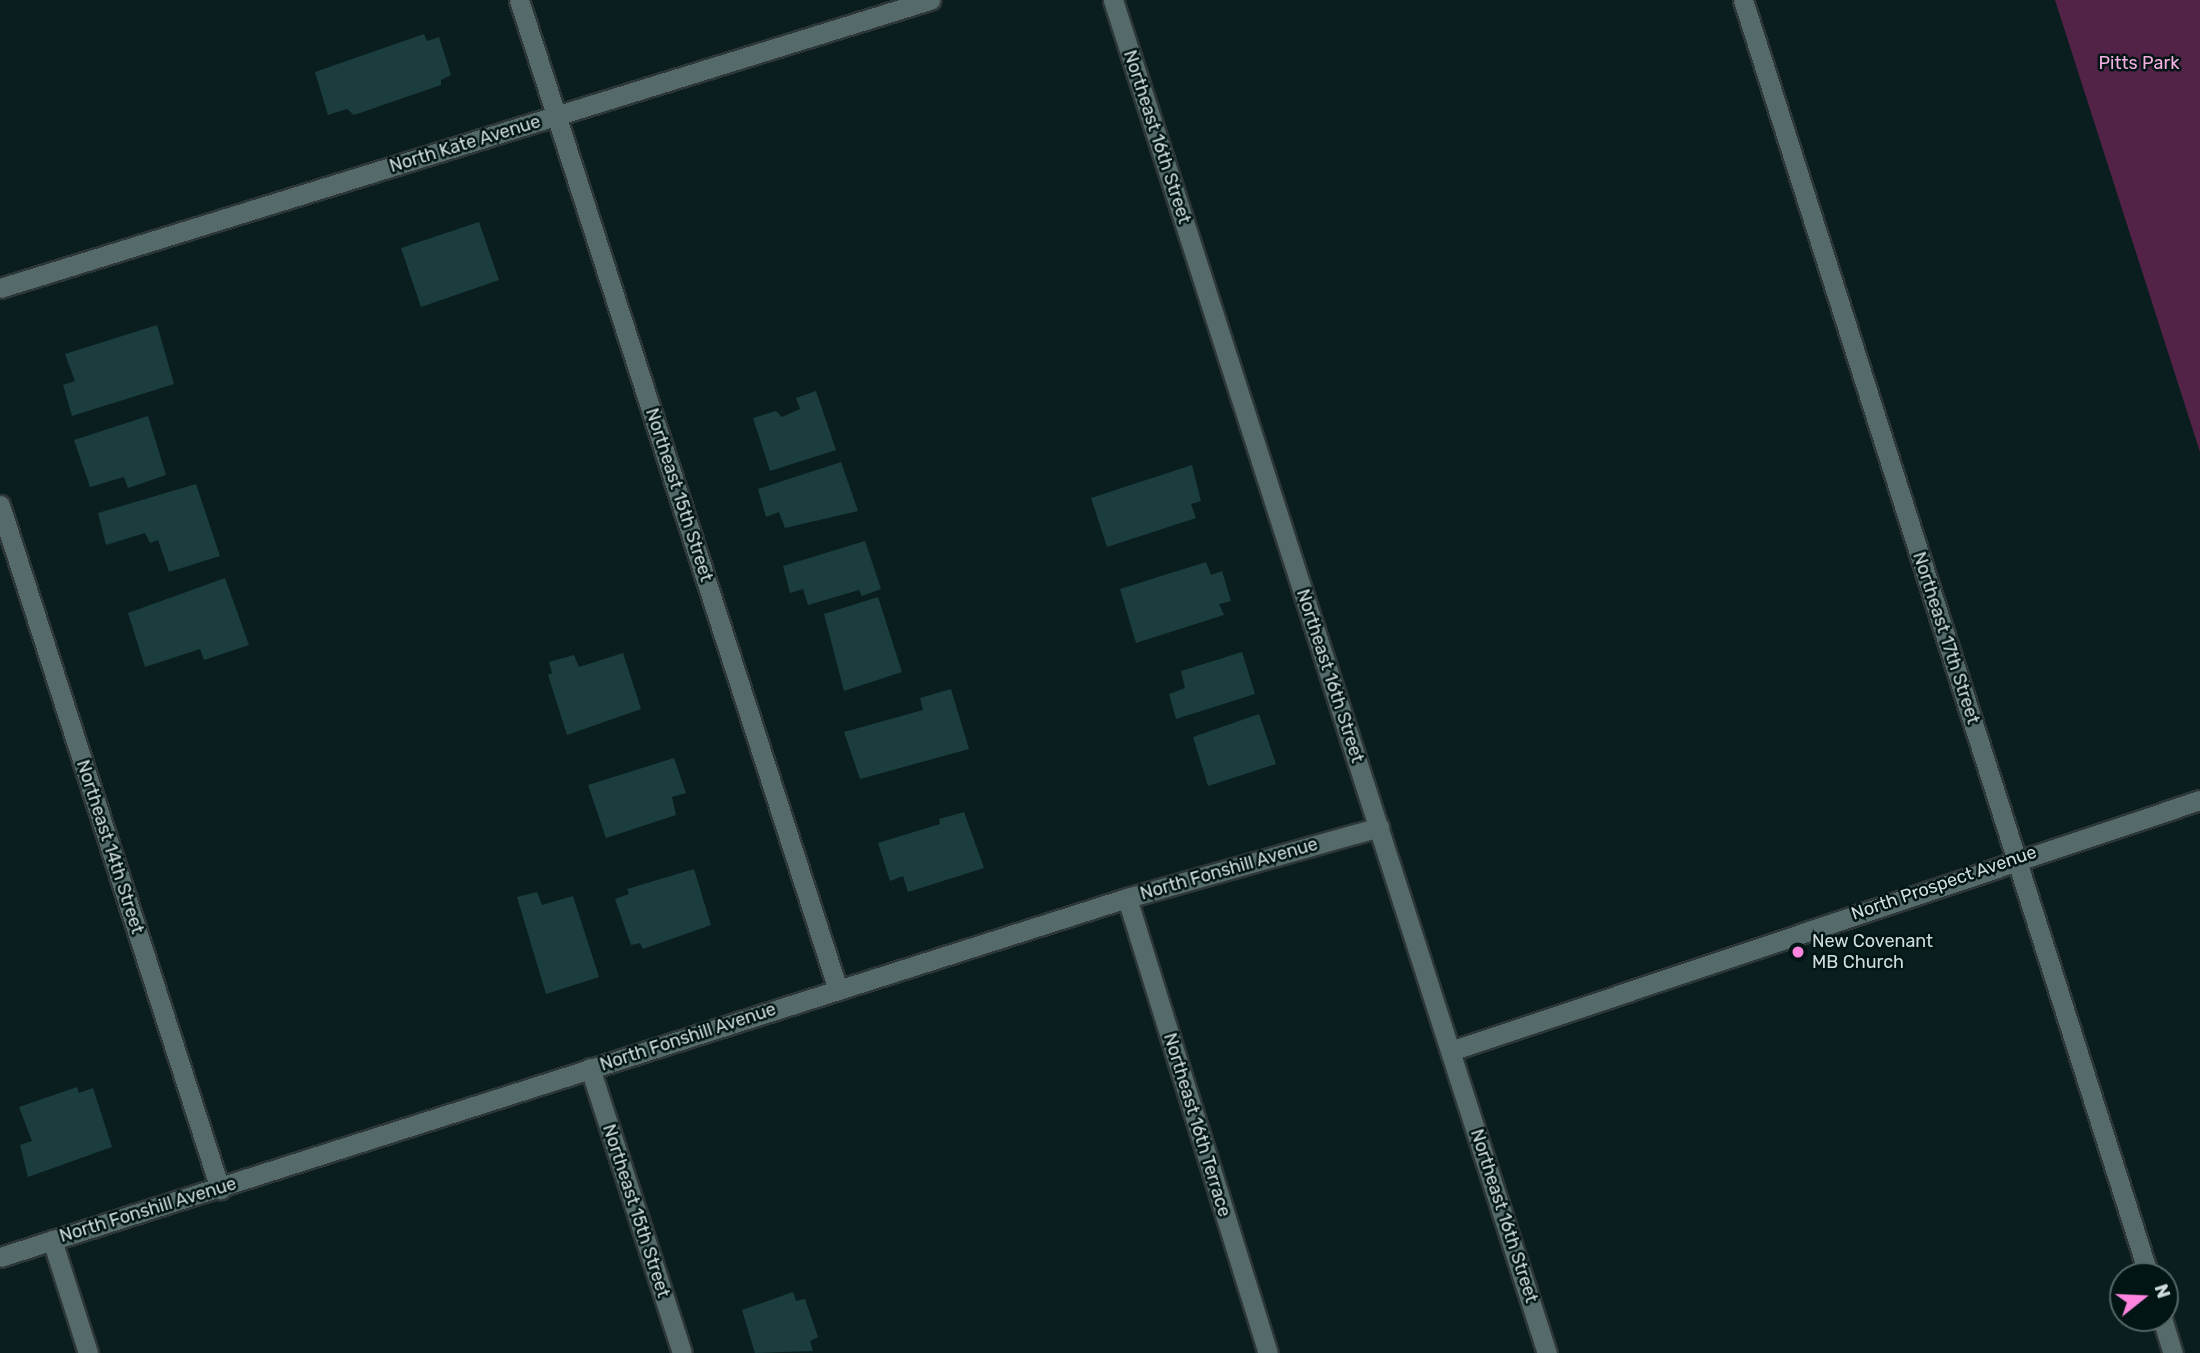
<!DOCTYPE html>
<html>
<head>
<meta charset="utf-8">
<style>
  body { margin:0 }
  #map { position:relative; width:2200px; height:1353px; overflow:hidden; background:#0a1e1f; font-family:Rubik,sans-serif }
  div>[style] { position:absolute }
  [style*='--x'] { left:calc(var(--x)*1px); top:calc(var(--y)*1px); width:calc(var(--w)*1px); rotate:calc(var(--a)*1deg) }
  .green>* { inset:0; background:#522346 }
  .building>* { inset:0; background:#1b3d3d }
  .roads { filter:drop-shadow(2px 0 #2e3738) drop-shadow(-2px 0 #2e3738) drop-shadow(0 2px #2e3738) drop-shadow(0 -2px #2e3738) }
  .minor>* { height:19px; margin:-9.5px; padding:0 9.5px; transform-origin:9.5px; border-radius:9.5px; background:#556b6b }
  .tertiary>* { height:19px; margin:-9.5px; padding:0 9.5px; transform-origin:9.5px; border-radius:9.5px; background:#556b6b }
  .dots>* { width:19px; height:19px; translate:-50% -50%; box-sizing:border-box; border:4px solid #021515; border-radius:50% }
  span { translate:-50% -50%; white-space:nowrap; text-align:center; line-height:1.15; -webkit-text-stroke:5px #021515; paint-order:stroke }
  .park-label { font-size:18px; color:#f6b0e2 }
  .street-label { font-size:18px; color:#d1dddd }
  .poi-label { font-size:18px; color:#d1dddd }
  .left { translate:0 -50%; text-align:left }
  .north { position:absolute; left:2109px; top:1262px; width:70px; height:70px; box-sizing:border-box; background:#021515; border:2px solid #556565; border-radius:50%; rotate:72deg; font-size:19px; font-weight:700; line-height:28px; text-align:center; color:#d1dddd }
  .north::after { content:''; display:block; margin:auto; width:24px; height:32px; background:#fe85df; clip-path:polygon(50% 0,100% 100%,50% 72%,0 100%) }
</style>
</head>
<body>
<div id="map">
  <div class="green">
    <div style="clip-path:polygon(2055px 0,2200px 0,2200px 452px)"></div>
  </div>
  <div class="building">
    <div style="clip-path:polygon(424px 34px,427px 41px,439px 37px,451px 75px,441px 80px,441px 85px,354px 115px,347px 109px,328px 115px,315px 72px)"></div>
    <div style="clip-path:polygon(479px 222px,499px 280px,421px 307px,401px 248px)"></div>
    <div style="clip-path:polygon(157px 325px,174px 384px,72px 416px,63px 385px,75px 381px,65px 354px)"></div>
    <div style="clip-path:polygon(816px 391px,836px 450px,770px 471px,753px 418px,776px 411px,782px 417px,800px 409px,796px 398px)"></div>
    <div style="clip-path:polygon(148px 416px,166px 475px,128px 488px,124px 477px,90px 487px,74px 440px)"></div>
    <div style="clip-path:polygon(841px 462px,858px 511px,785px 528px,779px 512px,766px 517px,758px 489px)"></div>
    <div style="clip-path:polygon(1192px 465px,1201px 501px,1191px 504px,1196px 518px,1107px 547px,1091px 498px)"></div>
    <div style="clip-path:polygon(196px 484px,220px 556px,169px 572px,158px 540px,150px 543px,145px 533px,106px 545px,98px 513px)"></div>
    <div style="clip-path:polygon(865px 541px,881px 589px,862px 596px,859px 590px,808px 605px,803px 589px,790px 593px,783px 566px)"></div>
    <div style="clip-path:polygon(1206px 562px,1211px 575px,1222px 571px,1231px 601px,1219px 604px,1224px 615px,1136px 643px,1120px 589px)"></div>
    <div style="clip-path:polygon(225px 578px,249px 645px,204px 660px,200px 649px,145px 667px,128px 613px)"></div>
    <div style="clip-path:polygon(878px 597px,902px 672px,844px 691px,824px 614px)"></div>
    <div style="clip-path:polygon(1242px 652px,1255px 694px,1176px 719px,1169px 694px,1185px 688px,1181px 671px)"></div>
    <div style="clip-path:polygon(623px 653px,641px 709px,567px 735px,548px 675px,552px 673px,549px 662px,574px 655px,579px 667px)"></div>
    <div style="clip-path:polygon(951px 689px,969px 749px,860px 779px,844px 732px,923px 710px,920px 698px)"></div>
    <div style="clip-path:polygon(1259px 714px,1276px 764px,1208px 786px,1193px 737px)"></div>
    <div style="clip-path:polygon(674px 758px,686px 793px,672px 797px,676px 815px,606px 838px,588px 785px)"></div>
    <div style="clip-path:polygon(964px 812px,984px 868px,908px 892px,903px 876px,890px 881px,878px 843px,940px 824px,939px 819px)"></div>
    <div style="clip-path:polygon(694px 869px,711px 925px,643px 949px,640px 943px,631px 945px,615px 899px,629px 894px,627px 889px)"></div>
    <div style="clip-path:polygon(537px 892px,542px 905px,573px 896px,599px 977px,546px 994px,517px 897px)"></div>
    <div style="clip-path:polygon(77px 1087px,79px 1093px,93px 1088px,112px 1147px,28px 1177px,20px 1145px,32px 1141px,19px 1107px)"></div>
    <div style="clip-path:polygon(793px 1292px,796px 1301px,805px 1299px,818px 1337px,810px 1341px,813px 1351px,755px 1353px,742px 1310px)"></div>
  </div>
  <div class="roads">
    <div class="minor">
      <div style="--x:519;--y:0;--w:1040;--a:72.14"></div>
      <div style="--x:1743;--y:0;--w:1339;--a:72.35"></div>
      <div style="--x:0;--y:288;--w:974;--a:-17.21"></div>
      <div style="--x:0;--y:505;--w:719;--a:72.17"></div>
      <div style="--x:1127;--y:898;--w:476;--a:72.8"></div>
      <div style="--x:1451;--y:1051;--w:790;--a:-18.53"></div>
      <div style="--x:590;--y:1068;--w:299;--a:72.1"></div>
      <div style="--x:52;--y:1240;--w:119;--a:72.3"></div>
      <div style="--x:0;--y:1257;--w:1183;--a:-17.67"></div>
      <div style="--x:1127;--y:898;--w:262;--a:-15.7"></div>
      <div style="--x:2162;--y:1318;--w:37;--a:73"></div>
    </div>
    <div class="tertiary">
      <div style="--x:1113;--y:0;--w:1421;--a:72.22"></div>
    </div>
  </div>
  <div class="dots">
    <div style="left:1798px;top:952px;background:#fe85df"></div>
  </div>
  <div class="park-label">
    <span style="left:2139px;top:63px">Pitts Park</span>
  </div>
  <div class="street-label">
    <span style="left:1157px;top:137px;rotate:72deg">Northeast 16th Street</span>
    <span style="left:465px;top:144px;rotate:-17deg">North Kate Avenue</span>
    <span style="left:679px;top:495px;rotate:72deg">Northeast 15th Street</span>
    <span style="left:1946px;top:638px;rotate:72deg">Northeast 17th Street</span>
    <span style="left:1330px;top:676px;rotate:72deg">Northeast 16th Street</span>
    <span style="left:110px;top:847px;rotate:72deg">Northeast 14th Street</span>
    <span style="left:1229px;top:869px;rotate:-16deg">North Fonshill Avenue</span>
    <span style="left:1944px;top:883px;rotate:-19deg">North Prospect Avenue</span>
    <span style="left:688px;top:1037px;rotate:-18deg">North Fonshill Avenue</span>
    <span style="left:1197px;top:1125px;rotate:73deg">Northeast 16th Terrace</span>
    <span style="left:148px;top:1210px;rotate:-17deg">North Fonshill Avenue</span>
    <span style="left:636px;top:1211px;rotate:72deg">Northeast 15th Street</span>
    <span style="left:1504px;top:1216px;rotate:72deg">Northeast 16th Street</span>
  </div>
  <div class="poi-label">
    <span class="left" style="left:1812px;top:952px">New Covenant<br>MB Church</span>
  </div>
  <div class="north">N</div>
</div>
</body>
</html>
